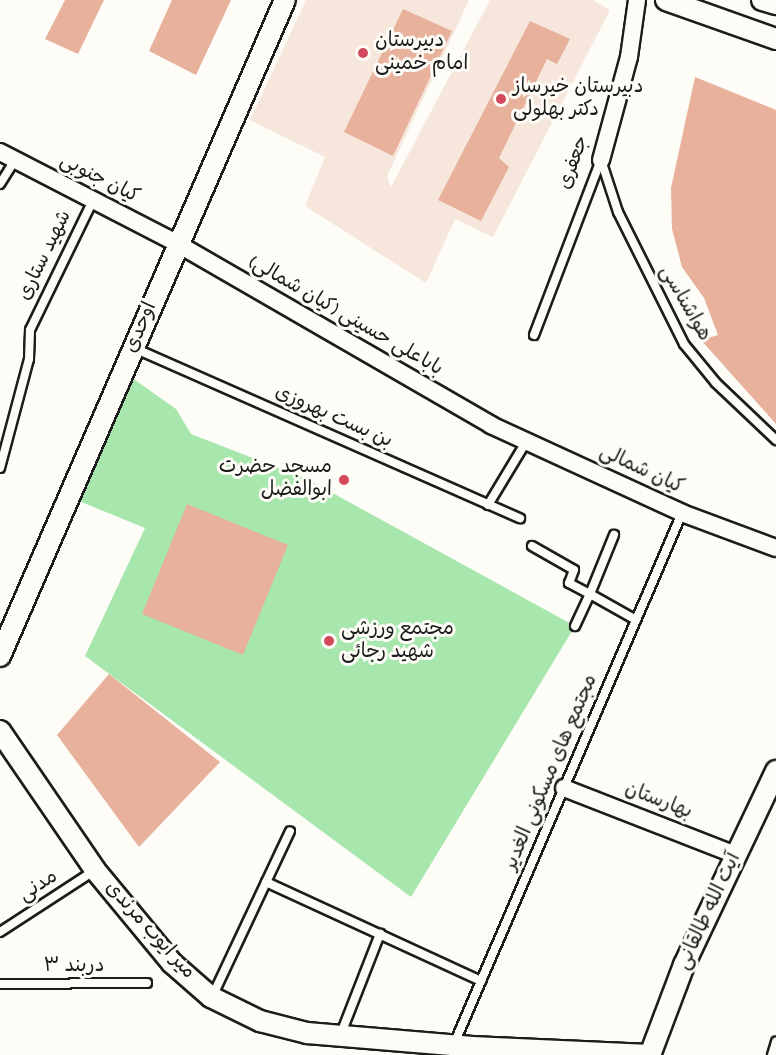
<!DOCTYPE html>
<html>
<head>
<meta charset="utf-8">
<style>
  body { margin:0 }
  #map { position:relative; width:776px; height:1055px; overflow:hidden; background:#fdfcf7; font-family:Dekko,"Playpen Sans Arabic",sans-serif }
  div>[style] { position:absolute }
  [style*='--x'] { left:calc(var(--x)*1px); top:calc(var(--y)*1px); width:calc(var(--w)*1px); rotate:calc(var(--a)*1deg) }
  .built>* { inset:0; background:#f6e6db }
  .green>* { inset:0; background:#a7e6ad }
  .building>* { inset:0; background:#e7b19b }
  .roads { filter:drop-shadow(2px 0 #1c1c1c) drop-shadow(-2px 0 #1c1c1c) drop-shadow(0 2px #1c1c1c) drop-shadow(0 -2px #1c1c1c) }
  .service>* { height:8px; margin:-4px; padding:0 4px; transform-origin:4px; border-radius:4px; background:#fdfcf7 }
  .minor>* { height:16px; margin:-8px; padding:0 8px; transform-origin:8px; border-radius:8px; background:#fdfcf7 }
  .tertiary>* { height:20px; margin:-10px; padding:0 10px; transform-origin:10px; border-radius:10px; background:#fdfcf7 }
  .dots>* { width:16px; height:16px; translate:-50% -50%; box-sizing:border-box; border:3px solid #fdfcf7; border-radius:50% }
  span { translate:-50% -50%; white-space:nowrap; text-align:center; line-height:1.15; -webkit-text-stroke:6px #fdfcf7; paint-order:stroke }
  .poi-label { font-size:20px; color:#1c1c1c }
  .left { translate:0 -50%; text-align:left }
  .right { translate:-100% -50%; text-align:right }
  .street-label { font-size:20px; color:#1c1c1c }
</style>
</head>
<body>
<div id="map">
  <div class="built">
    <div style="clip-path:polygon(306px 0,469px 0,387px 176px,391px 187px,490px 0,593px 0,610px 10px,493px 237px,455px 219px,426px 283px,305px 206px,325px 157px,250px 120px)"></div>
  </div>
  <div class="green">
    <div style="clip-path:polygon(128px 375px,176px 409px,191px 434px,307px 479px,575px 626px,411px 897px,85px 656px,145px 528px,74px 499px)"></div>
  </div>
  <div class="building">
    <div style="clip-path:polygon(65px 0,104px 0,78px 54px,45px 39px)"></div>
    <div style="clip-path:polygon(172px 0,231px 0,196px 75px,149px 51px)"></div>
    <div style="clip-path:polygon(403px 9px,452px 31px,393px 156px,344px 132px)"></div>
    <div style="clip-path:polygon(530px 21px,570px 39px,557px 64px,547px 59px,499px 158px,509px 167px,481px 221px,438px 200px)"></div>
    <div style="clip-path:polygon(695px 77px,776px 110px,776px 424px,701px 340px,718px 335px,704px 298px,682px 267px,672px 229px,671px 188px)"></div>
    <div style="clip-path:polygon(187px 504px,288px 545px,243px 655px,142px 614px)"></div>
    <div style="clip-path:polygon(109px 674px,220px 762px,139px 847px,57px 735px)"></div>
  </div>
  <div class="roads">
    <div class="service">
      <div style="--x:601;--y:160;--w:55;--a:71.9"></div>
      <div style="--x:618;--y:212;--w:148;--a:63.4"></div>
      <div style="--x:684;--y:344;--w:50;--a:50.6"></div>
      <div style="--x:716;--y:383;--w:83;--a:43.5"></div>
      <div style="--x:0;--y:184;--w:28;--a:-58"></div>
      <div style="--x:534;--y:335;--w:187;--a:-69.1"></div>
      <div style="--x:134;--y:348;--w:422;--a:23.8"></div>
      <div style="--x:0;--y:468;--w:113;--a:-75.1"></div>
      <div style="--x:29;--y:359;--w:29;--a:-88"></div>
      <div style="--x:30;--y:330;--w:144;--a:-64.1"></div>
      <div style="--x:488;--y:505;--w:74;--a:-58.9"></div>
      <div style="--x:532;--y:546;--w:48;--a:29.7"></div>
      <div style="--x:574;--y:570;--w:14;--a:111"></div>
      <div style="--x:569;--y:583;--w:24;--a:28"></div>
      <div style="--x:590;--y:594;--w:64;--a:-67.9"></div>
      <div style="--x:575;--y:626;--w:35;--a:-65"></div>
      <div style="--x:590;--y:594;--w:53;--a:29.5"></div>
      <div style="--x:266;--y:882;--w:237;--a:24.7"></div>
      <div style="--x:0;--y:932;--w:113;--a:-33.1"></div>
      <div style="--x:0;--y:984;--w:147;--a:-0.4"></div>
      <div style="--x:212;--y:997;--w:183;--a:-64.8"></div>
      <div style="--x:340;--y:1036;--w:110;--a:-68.6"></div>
      <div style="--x:454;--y:1044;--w:578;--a:-66.76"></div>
      <div style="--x:772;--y:1055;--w:14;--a:-73"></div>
    </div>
    <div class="minor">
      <div style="--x:0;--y:152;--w:200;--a:27.3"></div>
      <div style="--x:178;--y:244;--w:362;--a:30"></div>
      <div style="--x:491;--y:425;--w:210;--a:24.7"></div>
      <div style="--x:682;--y:513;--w:100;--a:20.4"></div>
      <div style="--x:601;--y:160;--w:107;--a:-74.8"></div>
      <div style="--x:629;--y:57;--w:58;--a:-82"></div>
      <div style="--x:564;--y:788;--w:185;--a:21.3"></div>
    </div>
    <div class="tertiary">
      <div style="--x:666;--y:0;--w:117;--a:19.5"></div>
      <div style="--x:762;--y:0;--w:15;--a:16"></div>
      <div style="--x:0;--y:656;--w:715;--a:-66.52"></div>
      <div style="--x:0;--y:731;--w:168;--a:55.6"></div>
      <div style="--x:95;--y:870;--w:121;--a:50.4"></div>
      <div style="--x:172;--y:963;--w:52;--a:41.1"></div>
      <div style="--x:211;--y:997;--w:55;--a:26.1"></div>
      <div style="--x:260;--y:1021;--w:49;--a:14.3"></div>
      <div style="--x:307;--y:1033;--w:166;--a:4.8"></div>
      <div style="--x:472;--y:1047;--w:178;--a:2.6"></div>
      <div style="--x:650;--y:1055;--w:96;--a:-69.3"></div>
      <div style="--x:684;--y:965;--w:215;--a:-64.6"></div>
    </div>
  </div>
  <div class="dots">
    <div style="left:363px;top:53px;background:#d1495b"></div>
    <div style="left:501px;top:99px;background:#d1495b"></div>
    <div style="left:344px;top:480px;background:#d1495b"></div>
    <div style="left:329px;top:641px;background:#d1495b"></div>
  </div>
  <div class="poi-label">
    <span class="left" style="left:375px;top:54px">دبیرستان<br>امام خمینی</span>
    <span class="left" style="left:513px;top:100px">دبیرستان خیرساز<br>دکتر بهلولی</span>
    <span class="right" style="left:332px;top:480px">مسجد حضرت<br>ابوالفضل</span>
    <span class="left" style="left:341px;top:642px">مجتمع ورزشی<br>شهید رجائی</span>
  </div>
  <div class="street-label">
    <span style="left:575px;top:163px;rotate:-70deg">جعفری</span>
    <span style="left:99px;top:180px;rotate:27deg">کیان جنوبی</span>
    <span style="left:46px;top:256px;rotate:-64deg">شهید ستاری</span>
    <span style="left:684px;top:304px;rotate:60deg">هواشناسی</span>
    <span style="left:345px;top:317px;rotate:30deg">باباعلی حسینی (کیان شمالی)</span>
    <span style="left:142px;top:328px;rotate:-67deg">اوحدی</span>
    <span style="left:333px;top:418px;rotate:24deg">بن بست بهروزی</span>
    <span style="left:641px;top:471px;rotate:25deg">کیان شمالی</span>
    <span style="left:552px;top:773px;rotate:-67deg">مجتمع های مسکونی الغدیر</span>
    <span style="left:658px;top:802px;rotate:21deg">بهارستان</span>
    <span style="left:39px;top:887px;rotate:-33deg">مدنی</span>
    <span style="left:710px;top:912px;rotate:-65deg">آیت الله طالقانی</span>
    <span style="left:149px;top:931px;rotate:48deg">میر ایوب مرندی</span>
    <span style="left:74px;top:967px">دربند ۳</span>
  </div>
</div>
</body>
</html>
